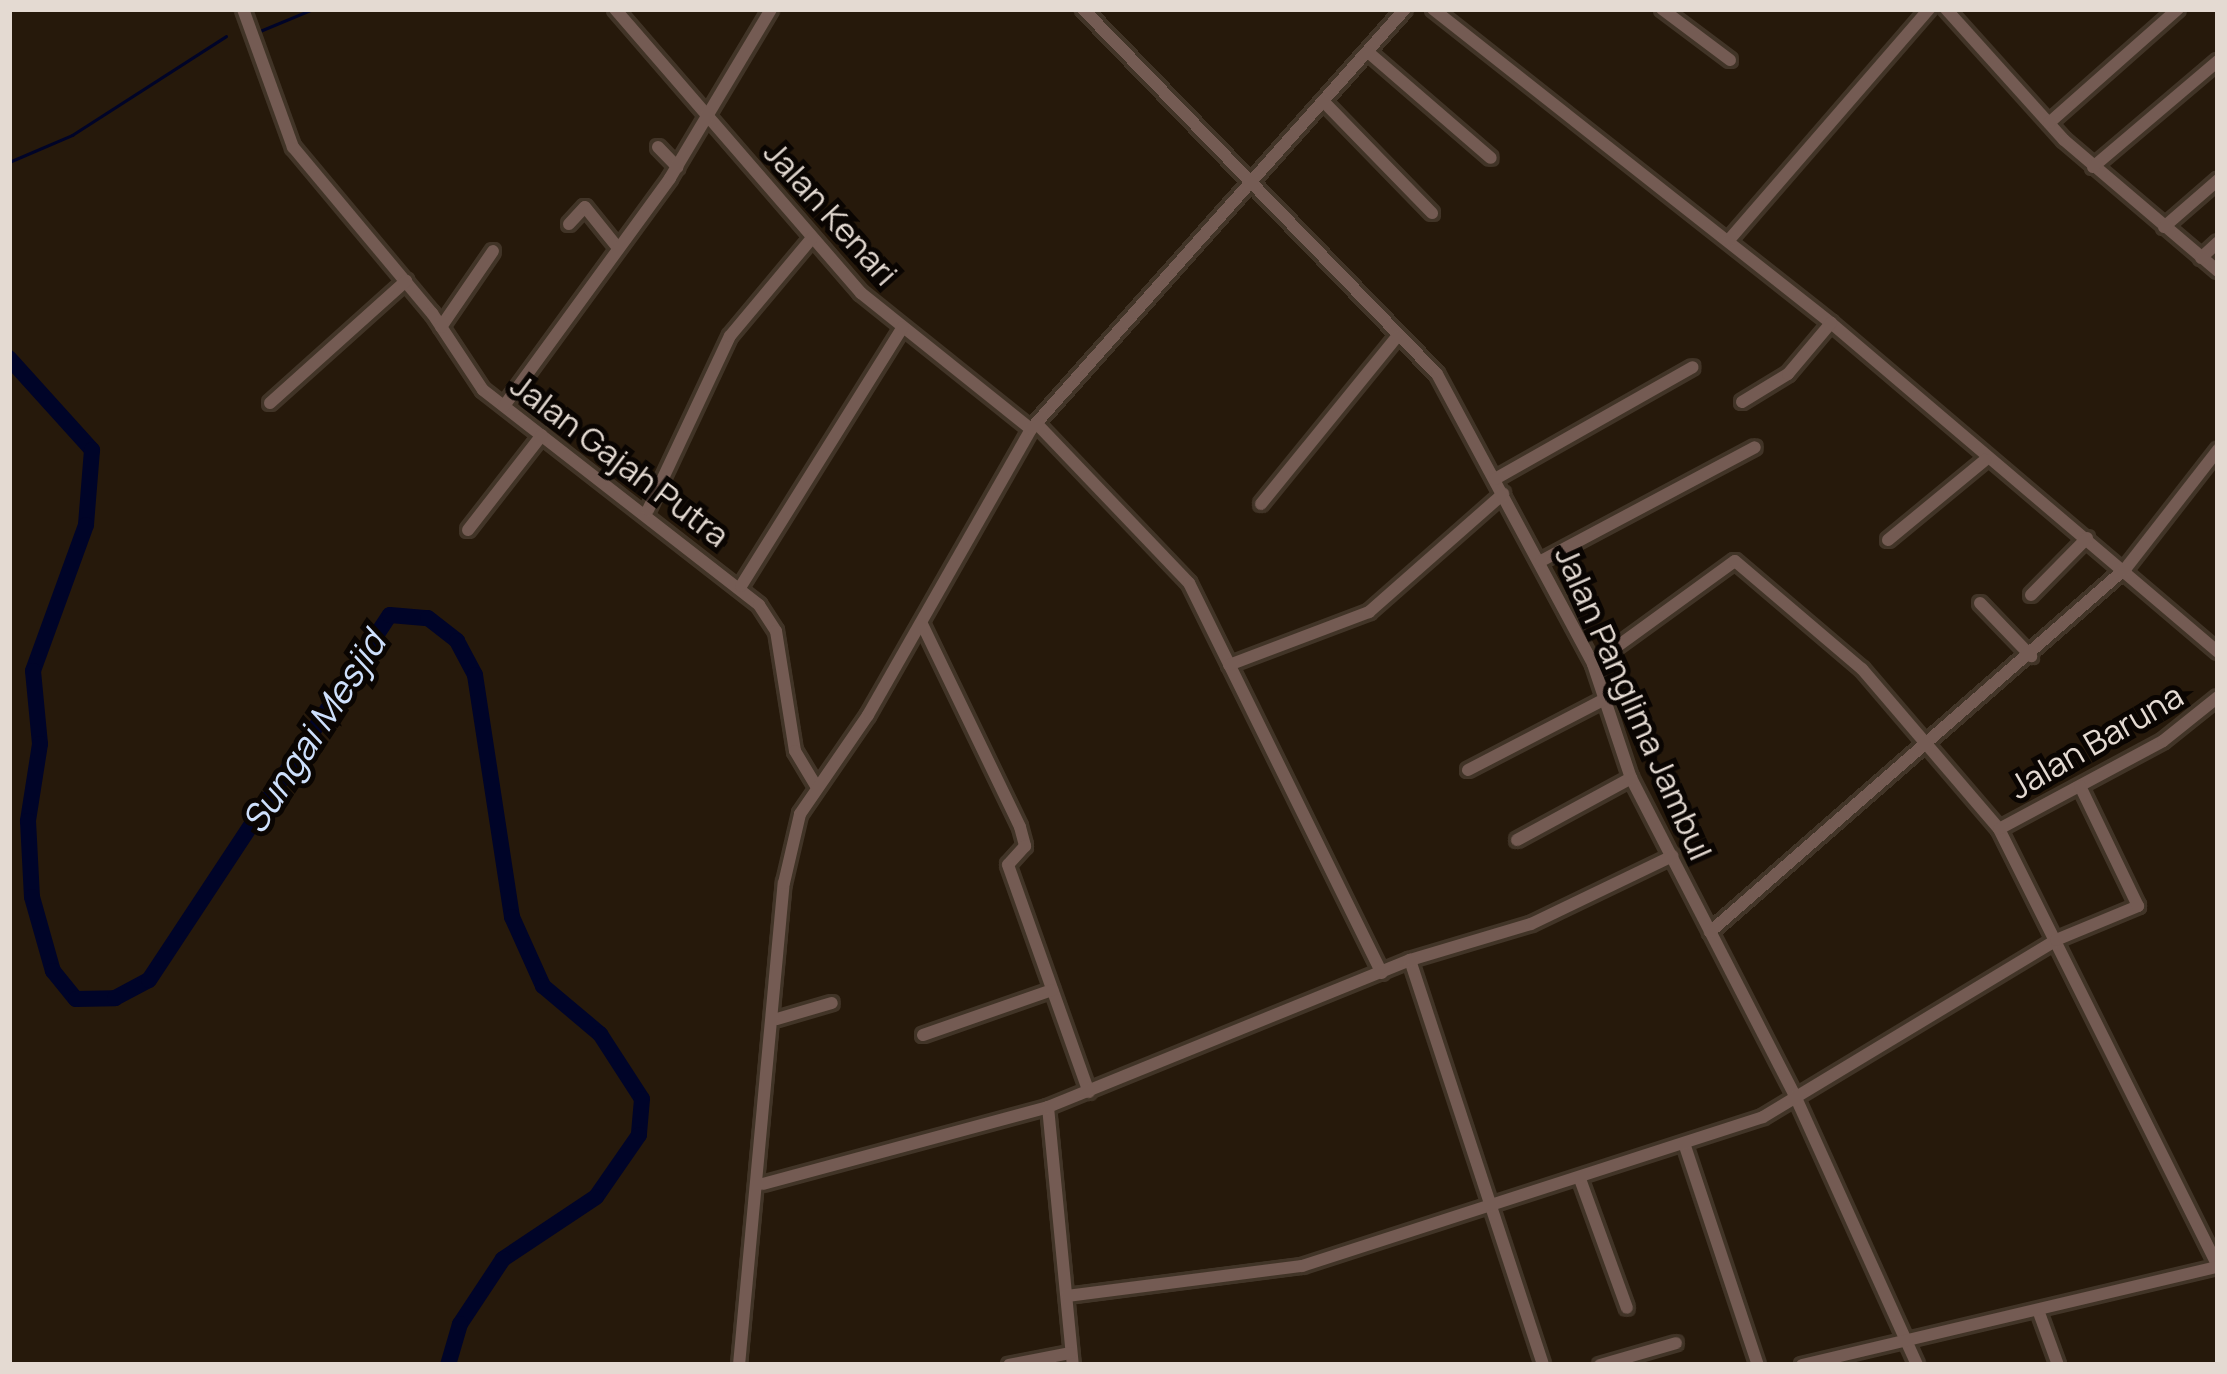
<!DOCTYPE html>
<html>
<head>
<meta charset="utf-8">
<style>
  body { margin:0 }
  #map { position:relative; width:2227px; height:1374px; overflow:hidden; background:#26190b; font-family:Manrope,sans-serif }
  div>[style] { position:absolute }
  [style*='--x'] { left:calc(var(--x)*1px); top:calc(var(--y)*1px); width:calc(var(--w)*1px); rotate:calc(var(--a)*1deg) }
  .stream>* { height:3px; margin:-1.5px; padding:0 1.5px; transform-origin:1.5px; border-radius:1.5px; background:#000428 }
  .river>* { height:16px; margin:-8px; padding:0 8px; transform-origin:8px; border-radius:8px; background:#000428 }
  .roads { filter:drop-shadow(3px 0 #413427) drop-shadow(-3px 0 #413427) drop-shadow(0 3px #413427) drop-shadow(0 -3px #413427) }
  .minor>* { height:12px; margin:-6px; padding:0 6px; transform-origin:6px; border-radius:6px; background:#745b53 }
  span { translate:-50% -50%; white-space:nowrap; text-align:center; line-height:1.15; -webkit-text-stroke:10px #0a0502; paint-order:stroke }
  .street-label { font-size:33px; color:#e4dad2 }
  .water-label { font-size:36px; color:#cee0fc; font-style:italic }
  .frame { position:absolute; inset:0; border:12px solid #e4dad2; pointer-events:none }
</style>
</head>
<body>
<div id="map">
  <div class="stream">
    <div style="--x:255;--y:33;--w:63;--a:-22.5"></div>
    <div style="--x:9;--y:162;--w:69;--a:-23.2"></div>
    <div style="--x:72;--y:135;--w:183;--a:-32.7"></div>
  </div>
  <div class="river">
    <div style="--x:9;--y:358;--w:124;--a:47.9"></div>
    <div style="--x:92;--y:450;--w:75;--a:94.6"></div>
    <div style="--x:86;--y:525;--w:155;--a:110"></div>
    <div style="--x:33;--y:671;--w:73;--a:84.5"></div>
    <div style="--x:40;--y:744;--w:78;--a:98.9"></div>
    <div style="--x:28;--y:821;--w:76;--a:87"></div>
    <div style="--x:32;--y:897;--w:77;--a:74.2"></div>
    <div style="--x:53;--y:971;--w:36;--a:51"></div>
    <div style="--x:76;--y:999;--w:39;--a:-1"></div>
    <div style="--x:115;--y:998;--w:38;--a:-28"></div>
    <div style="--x:149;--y:980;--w:437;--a:-56.6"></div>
    <div style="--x:390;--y:615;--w:38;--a:5"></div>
    <div style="--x:428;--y:618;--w:37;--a:38"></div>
    <div style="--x:457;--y:641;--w:38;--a:62"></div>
    <div style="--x:475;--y:675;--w:245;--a:81.3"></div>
    <div style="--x:512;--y:917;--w:76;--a:65.8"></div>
    <div style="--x:543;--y:986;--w:75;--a:40.1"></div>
    <div style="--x:600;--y:1034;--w:77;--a:57.1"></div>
    <div style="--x:642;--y:1099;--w:36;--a:95"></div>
    <div style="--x:639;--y:1135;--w:75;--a:124.7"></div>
    <div style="--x:596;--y:1197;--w:112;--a:146.3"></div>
    <div style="--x:503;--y:1259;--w:78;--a:123.5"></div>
    <div style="--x:460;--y:1324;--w:43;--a:106.3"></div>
  </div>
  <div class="roads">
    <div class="minor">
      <div style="--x:243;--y:9;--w:147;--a:70.1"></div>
      <div style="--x:293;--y:147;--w:217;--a:50.1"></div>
      <div style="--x:432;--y:313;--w:92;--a:56.5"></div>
      <div style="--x:483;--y:390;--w:350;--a:37.9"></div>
      <div style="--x:759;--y:605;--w:31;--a:57"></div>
      <div style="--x:776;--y:631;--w:121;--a:81"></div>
      <div style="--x:795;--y:751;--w:41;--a:59"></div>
      <div style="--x:615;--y:9;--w:376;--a:49.1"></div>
      <div style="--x:861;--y:293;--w:218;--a:38.7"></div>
      <div style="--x:1083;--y:9;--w:508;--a:45.88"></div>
      <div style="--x:1437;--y:374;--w:329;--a:61.7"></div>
      <div style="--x:1593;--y:664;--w:120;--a:71.6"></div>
      <div style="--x:1631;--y:778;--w:360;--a:62.7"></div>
      <div style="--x:1796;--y:1098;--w:293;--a:65.6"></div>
      <div style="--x:1433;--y:9;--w:507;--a:38.27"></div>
      <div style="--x:1831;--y:323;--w:508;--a:40.37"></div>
      <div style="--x:1662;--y:9;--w:85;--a:36.9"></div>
      <div style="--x:1946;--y:9;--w:176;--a:48"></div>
      <div style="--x:2064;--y:140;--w:202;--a:40.4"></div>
      <div style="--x:1368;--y:52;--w:162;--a:40.8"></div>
      <div style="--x:1324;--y:102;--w:155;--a:45.8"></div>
      <div style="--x:2049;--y:123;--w:172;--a:-41.5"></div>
      <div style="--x:658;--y:147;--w:28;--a:46"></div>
      <div style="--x:2093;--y:167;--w:164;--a:-40.3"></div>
      <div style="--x:569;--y:224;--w:23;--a:-47"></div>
      <div style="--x:585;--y:207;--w:53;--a:51.2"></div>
      <div style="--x:2164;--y:227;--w:72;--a:-41"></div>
      <div style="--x:1729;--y:240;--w:306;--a:-49.1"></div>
      <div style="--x:2201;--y:258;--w:23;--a:-43"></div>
      <div style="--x:441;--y:327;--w:92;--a:-55.6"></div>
      <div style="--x:1742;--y:402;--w:54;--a:-31.3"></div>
      <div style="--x:1788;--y:374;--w:67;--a:-49.9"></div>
      <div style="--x:270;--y:403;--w:183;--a:-41.9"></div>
      <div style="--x:504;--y:406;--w:282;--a:-53.9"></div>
      <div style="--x:670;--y:178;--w:197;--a:-59.1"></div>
      <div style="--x:1037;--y:424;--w:220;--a:46.3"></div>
      <div style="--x:1189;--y:583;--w:435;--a:63.7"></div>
      <div style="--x:1495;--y:479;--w:227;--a:-29.5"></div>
      <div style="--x:1261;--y:504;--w:214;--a:-50.9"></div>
      <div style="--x:648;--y:510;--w:192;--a:-64.8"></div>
      <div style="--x:730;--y:336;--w:128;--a:-50.1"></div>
      <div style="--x:468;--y:530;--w:120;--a:-52.1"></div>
      <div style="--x:1888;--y:540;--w:126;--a:-39.5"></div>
      <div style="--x:1541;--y:561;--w:242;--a:-28"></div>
      <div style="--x:741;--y:586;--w:305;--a:-58"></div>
      <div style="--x:2031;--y:595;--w:80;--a:-45.5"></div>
      <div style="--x:1980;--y:603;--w:74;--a:46.1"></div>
      <div style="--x:922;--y:624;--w:225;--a:64.2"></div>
      <div style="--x:1020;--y:827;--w:20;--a:75"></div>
      <div style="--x:1025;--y:846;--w:25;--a:132"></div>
      <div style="--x:1008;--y:865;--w:241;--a:70.4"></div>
      <div style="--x:1593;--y:664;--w:175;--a:-36"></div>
      <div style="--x:1735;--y:561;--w:167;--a:40.4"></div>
      <div style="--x:1862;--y:669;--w:211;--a:49.4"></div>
      <div style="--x:1999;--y:829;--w:490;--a:63.4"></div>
      <div style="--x:1229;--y:665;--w:150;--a:-20.7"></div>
      <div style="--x:1369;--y:612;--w:179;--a:-41.4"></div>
      <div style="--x:1468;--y:770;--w:154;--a:-27.4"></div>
      <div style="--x:1999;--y:829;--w:186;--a:-28.2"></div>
      <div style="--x:2163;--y:741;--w:70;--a:-38.7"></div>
      <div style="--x:1517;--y:840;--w:130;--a:-28.5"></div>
      <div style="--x:1710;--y:932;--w:553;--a:-41.19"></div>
      <div style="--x:2126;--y:568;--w:150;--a:-52.1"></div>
      <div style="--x:1410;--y:960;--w:426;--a:71.8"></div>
      <div style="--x:777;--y:1019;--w:57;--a:-16.2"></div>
      <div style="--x:923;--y:1035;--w:137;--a:-19.2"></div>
      <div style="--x:1048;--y:1107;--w:259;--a:84.5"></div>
      <div style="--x:1685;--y:1146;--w:231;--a:71.6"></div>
      <div style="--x:1580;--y:1179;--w:137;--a:70"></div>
      <div style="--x:763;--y:1184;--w:295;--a:-15.1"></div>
      <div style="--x:1048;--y:1107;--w:391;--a:-22.1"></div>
      <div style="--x:1410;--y:960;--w:126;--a:-16.6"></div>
      <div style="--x:1531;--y:924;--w:157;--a:-25.7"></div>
      <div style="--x:1067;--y:1296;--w:237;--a:-7.3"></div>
      <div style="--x:1302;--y:1266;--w:484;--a:-17.9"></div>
      <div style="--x:1763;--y:1117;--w:342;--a:-31.1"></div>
      <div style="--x:2056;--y:940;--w:89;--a:-22.5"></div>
      <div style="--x:2138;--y:906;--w:133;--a:-115.8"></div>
      <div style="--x:2038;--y:1310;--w:59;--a:70"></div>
      <div style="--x:739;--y:1365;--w:484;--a:-84.7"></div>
      <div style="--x:784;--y:883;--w:71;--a:-76.9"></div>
      <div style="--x:800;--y:814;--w:120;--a:-55.5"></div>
      <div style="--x:868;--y:715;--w:329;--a:-60.3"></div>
      <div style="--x:1031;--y:429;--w:562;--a:-48.32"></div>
      <div style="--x:1009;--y:1365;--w:63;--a:-11"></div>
      <div style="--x:1600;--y:1365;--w:79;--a:-16.1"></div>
      <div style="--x:1802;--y:1365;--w:426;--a:-13.3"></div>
    </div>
  </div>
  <div class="street-label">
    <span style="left:831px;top:213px;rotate:48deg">Jalan Kenari</span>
    <span style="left:620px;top:460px;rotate:37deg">Jalan Gajah Putra</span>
    <span style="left:1634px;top:703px;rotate:66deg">Jalan Panglima Jambul</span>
    <span style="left:2096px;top:741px;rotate:-30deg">Jalan Baruna</span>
  </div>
  <div class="water-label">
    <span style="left:313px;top:732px;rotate:-57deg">Sungai Mesjid</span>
  </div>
  <div class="frame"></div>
</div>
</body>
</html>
